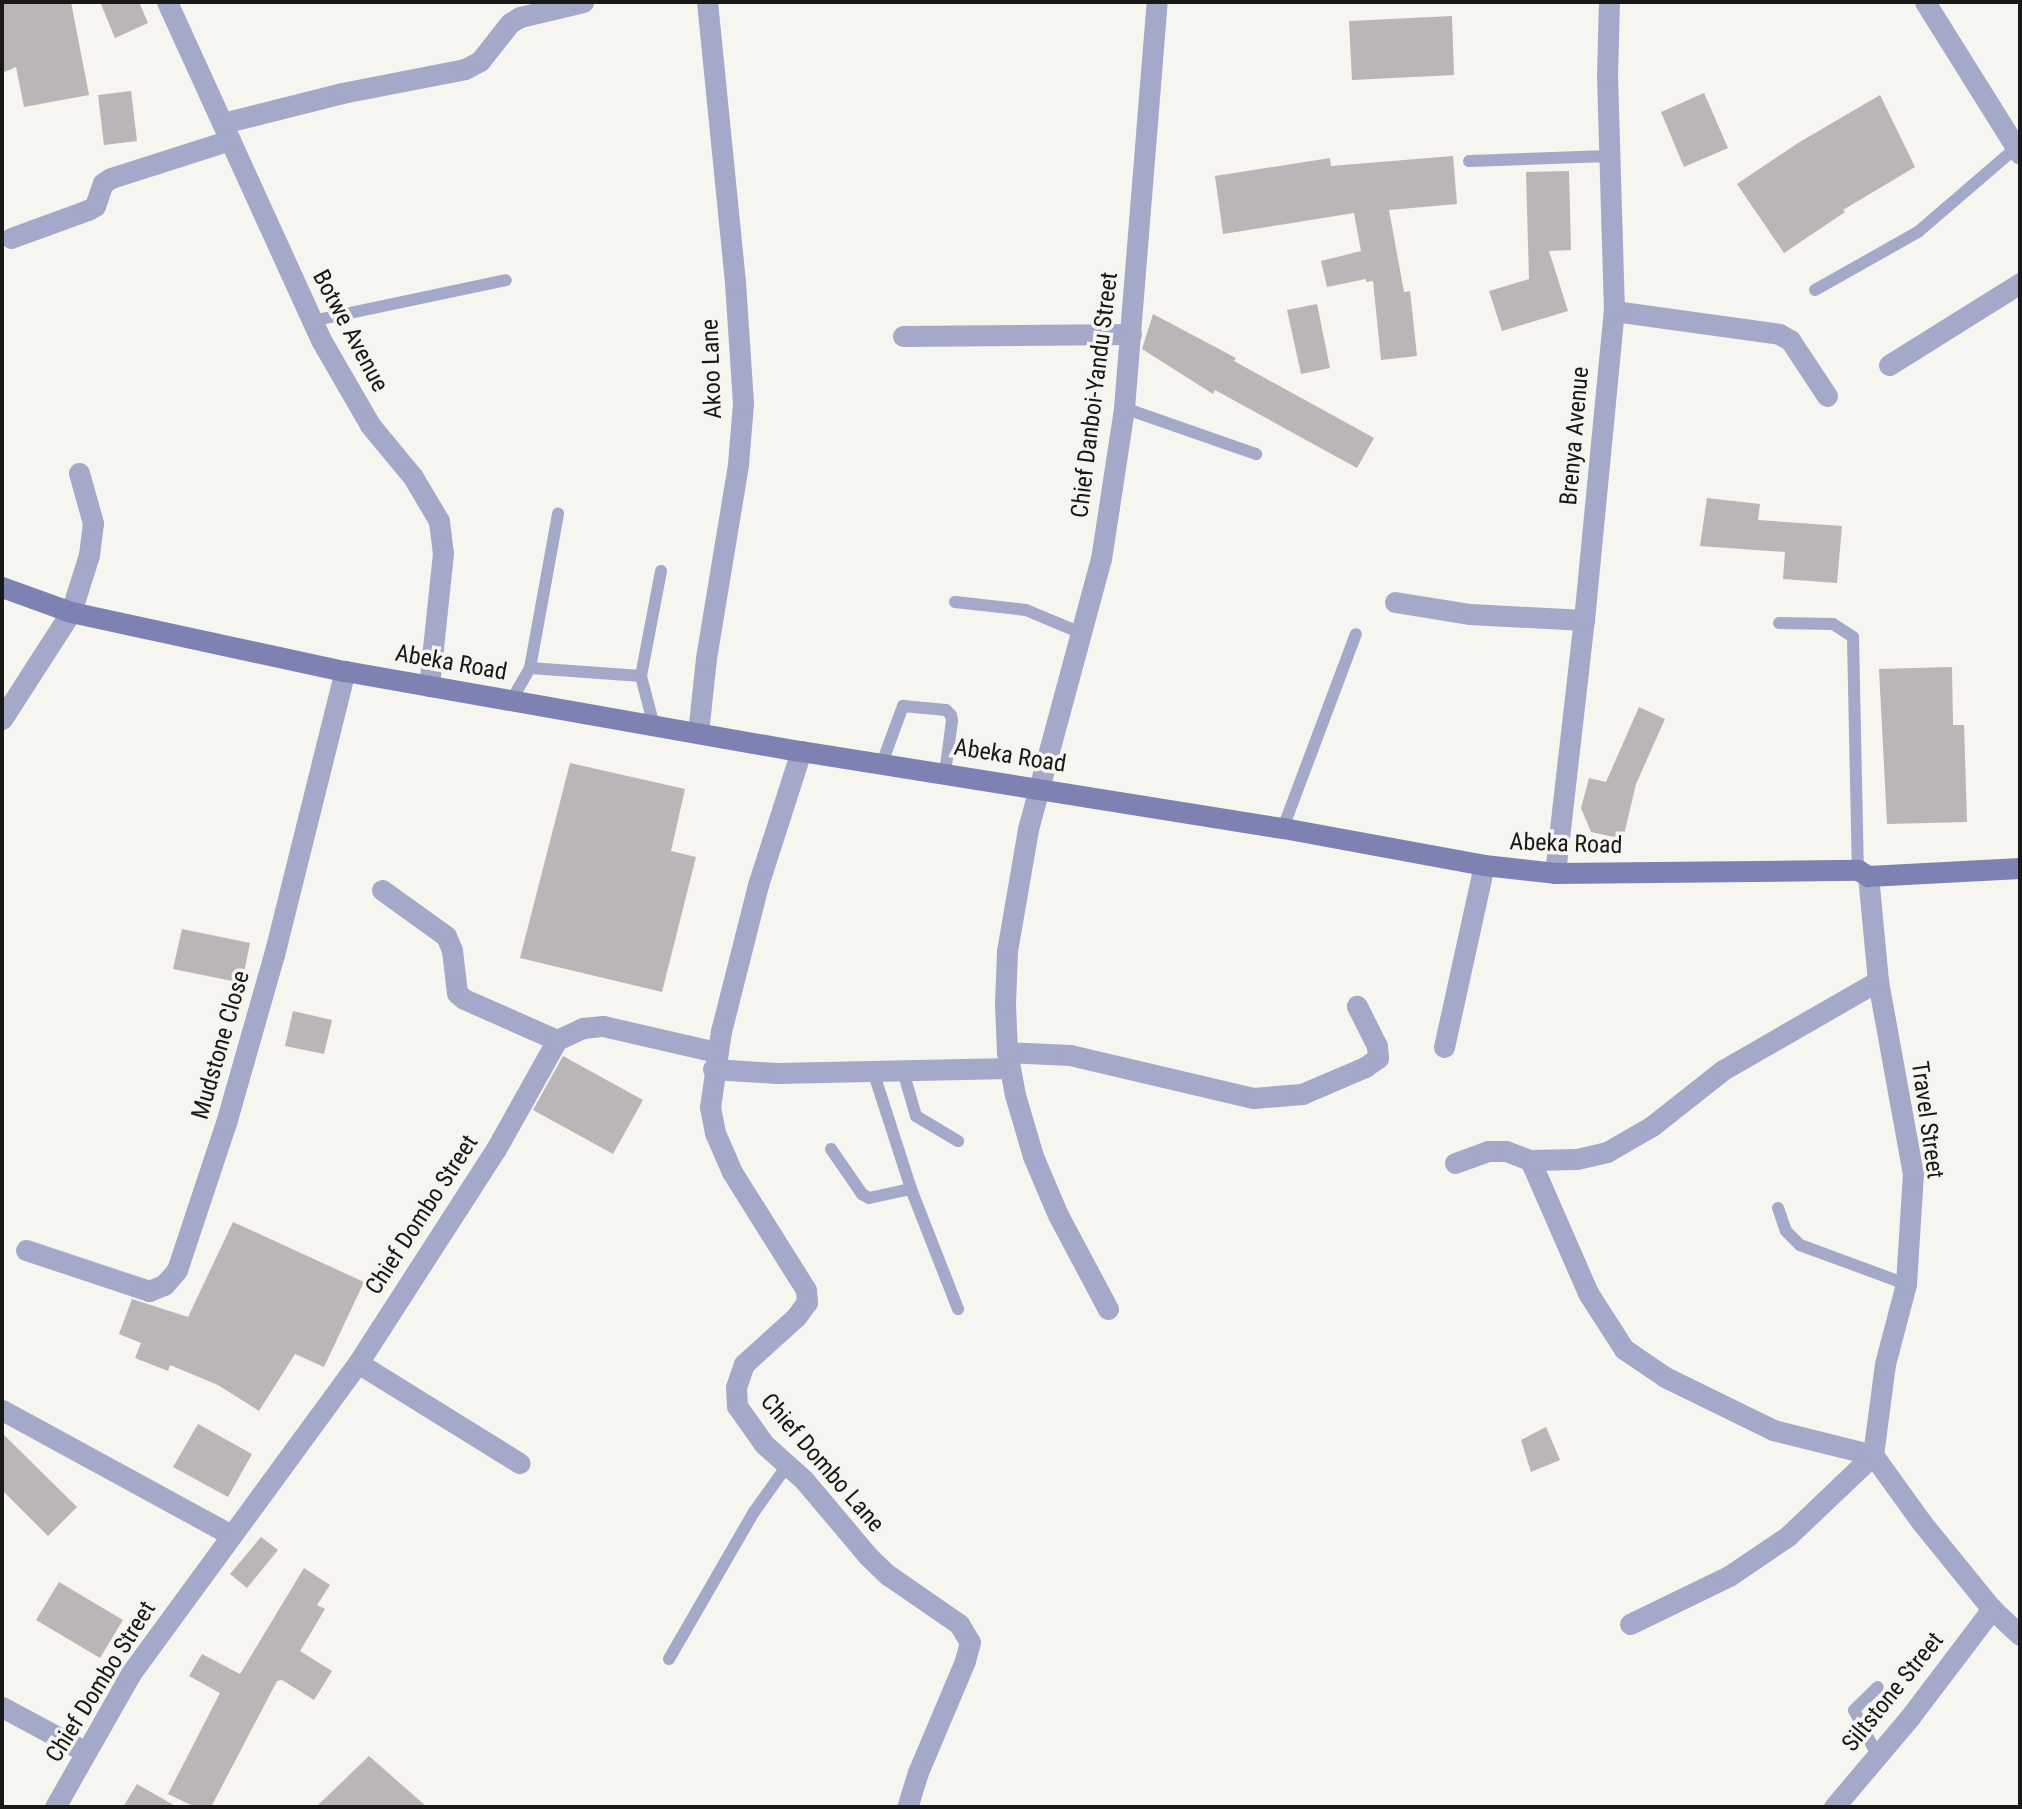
<!DOCTYPE html>
<html>
<head>
<meta charset="utf-8">
<style>
  body { margin:0 }
  #map { position:relative; width:2022px; height:1809px; overflow:hidden; background:#f6f5f0; font-family:"Roboto Condensed",sans-serif }
  div>[style] { position:absolute }
  [style*='--x'] { left:calc(var(--x)*1px); top:calc(var(--y)*1px); width:calc(var(--w)*1px); rotate:calc(var(--a)*1deg) }
  .building>* { inset:0; background:#bab5b7 }
  .lane>* { height:12px; margin:-6px; padding:0 6px; transform-origin:6px; border-radius:6px; background:#a4a8c9 }
  .street>* { height:21px; margin:-10.5px; padding:0 10.5px; transform-origin:10.5px; border-radius:10.5px; background:#a4a8c9 }
  .secondary>* { height:21px; margin:-10.5px; padding:0 10.5px; transform-origin:10.5px; border-radius:10.5px; background:#7e82b2 }
  span { translate:-50% -50%; white-space:nowrap; text-align:center; line-height:1.15; -webkit-text-stroke:7px #f6f5f0; paint-order:stroke }
  .street-label { font-size:24px; color:#181816 }
  .frame { position:absolute; inset:0; border:4px solid #181816; pointer-events:none }
</style>
</head>
<body>
<div id="map">
  <div class="building">
    <div style="clip-path:polygon(2px 2px,71px 2px,89px 95px,24px 107px,16px 67px,2px 73px)"></div>
    <div style="clip-path:polygon(100px 2px,139px 2px,148px 23px,115px 38px)"></div>
    <div style="clip-path:polygon(1452px 16px,1454px 75px,1352px 80px,1349px 21px)"></div>
    <div style="clip-path:polygon(131px 91px,137px 141px,104px 145px,98px 95px)"></div>
    <div style="clip-path:polygon(1704px 93px,1728px 148px,1684px 167px,1661px 112px)"></div>
    <div style="clip-path:polygon(1880px 95px,1915px 167px,1843px 210px,1845px 212px,1784px 253px,1737px 184px,1798px 143px)"></div>
    <div style="clip-path:polygon(1453px 156px,1457px 204px,1389px 210px,1404px 292px,1410px 291px,1417px 356px,1381px 360px,1373px 281px,1366px 282px,1366px 279px,1327px 287px,1321px 261px,1361px 251px,1354px 213px,1223px 234px,1215px 176px,1330px 158px,1331px 166px)"></div>
    <div style="clip-path:polygon(1569px 171px,1571px 250px,1549px 251px,1568px 311px,1502px 331px,1489px 291px,1529px 279px,1526px 172px)"></div>
    <div style="clip-path:polygon(1317px 304px,1330px 368px,1301px 374px,1287px 310px)"></div>
    <div style="clip-path:polygon(1153px 314px,1236px 358px,1234px 361px,1374px 438px,1357px 468px,1215px 390px,1213px 394px,1142px 349px)"></div>
    <div style="clip-path:polygon(1707px 498px,1760px 504px,1758px 520px,1842px 526px,1837px 583px,1783px 579px,1785px 552px,1700px 546px)"></div>
    <div style="clip-path:polygon(1952px 667px,1953px 725px,1964px 725px,1967px 822px,1887px 824px,1879px 669px)"></div>
    <div style="clip-path:polygon(1639px 707px,1665px 719px,1636px 784px,1623px 839px,1591px 832px,1581px 808px,1589px 778px,1606px 782px)"></div>
    <div style="clip-path:polygon(570px 763px,685px 789px,671px 851px,696px 857px,662px 992px,520px 958px)"></div>
    <div style="clip-path:polygon(182px 929px,250px 943px,242px 983px,173px 969px)"></div>
    <div style="clip-path:polygon(293px 1011px,332px 1020px,324px 1054px,285px 1046px)"></div>
    <div style="clip-path:polygon(563px 1056px,643px 1100px,613px 1154px,533px 1110px)"></div>
    <div style="clip-path:polygon(233px 1222px,364px 1282px,324px 1367px,295px 1354px,259px 1411px,218px 1385px,170px 1365px,168px 1371px,135px 1358px,141px 1343px,119px 1334px,132px 1299px,188px 1317px)"></div>
    <div style="clip-path:polygon(198px 1424px,252px 1454px,228px 1497px,173px 1467px)"></div>
    <div style="clip-path:polygon(1546px 1427px,1560px 1460px,1531px 1472px,1521px 1440px)"></div>
    <div style="clip-path:polygon(2px 1433px,77px 1507px,48px 1536px,2px 1490px)"></div>
    <div style="clip-path:polygon(261px 1537px,278px 1550px,247px 1588px,230px 1574px)"></div>
    <div style="clip-path:polygon(304px 1568px,330px 1585px,317px 1605px,325px 1609px,300px 1651px,332px 1671px,314px 1700px,282px 1680px,277px 1681px,211px 1807px,195px 1807px,168px 1794px,220px 1693px,189px 1676px,202px 1654px,240px 1674px)"></div>
    <div style="clip-path:polygon(59px 1582px,123px 1620px,100px 1658px,36px 1620px)"></div>
    <div style="clip-path:polygon(369px 1756px,427px 1807px,316px 1807px)"></div>
    <div style="clip-path:polygon(137px 1784px,177px 1807px,123px 1807px)"></div>
  </div>
  <div class="lane">
    <div style="--x:1469;--y:161;--w:139;--a:-2.1"></div>
    <div style="--x:1815;--y:290;--w:118;--a:-29.4"></div>
    <div style="--x:1918;--y:232;--w:133;--a:-40.7"></div>
    <div style="--x:312;--y:321;--w:198;--a:-11.9"></div>
    <div style="--x:1124;--y:408;--w:140;--a:19.2"></div>
    <div style="--x:955;--y:602;--w:71;--a:6.4"></div>
    <div style="--x:1026;--y:610;--w:60;--a:22.7"></div>
    <div style="--x:1779;--y:623;--w:54;--a:1.1"></div>
    <div style="--x:1833;--y:624;--w:24;--a:33"></div>
    <div style="--x:1853;--y:637;--w:233;--a:88.8"></div>
    <div style="--x:530;--y:668;--w:111;--a:4.1"></div>
    <div style="--x:511;--y:701;--w:38;--a:-60"></div>
    <div style="--x:530;--y:668;--w:157;--a:-79.7"></div>
    <div style="--x:654;--y:726;--w:52;--a:-104.6"></div>
    <div style="--x:641;--y:676;--w:107;--a:-79.2"></div>
    <div style="--x:882;--y:763;--w:61;--a:-69.8"></div>
    <div style="--x:903;--y:706;--w:43;--a:5.3"></div>
    <div style="--x:946;--y:710;--w:7;--a:45"></div>
    <div style="--x:951;--y:715;--w:6;--a:81"></div>
    <div style="--x:952;--y:721;--w:52;--a:97.7"></div>
    <div style="--x:1283;--y:828;--w:207;--a:-69.4"></div>
    <div style="--x:873;--y:1071;--w:124;--a:72.1"></div>
    <div style="--x:911;--y:1189;--w:129;--a:68.6"></div>
    <div style="--x:903;--y:1071;--w:47;--a:73.9"></div>
    <div style="--x:916;--y:1116;--w:49;--a:30.8"></div>
    <div style="--x:831;--y:1149;--w:55;--a:55.4"></div>
    <div style="--x:862;--y:1194;--w:8;--a:30"></div>
    <div style="--x:869;--y:1198;--w:43;--a:-12.1"></div>
    <div style="--x:1778;--y:1208;--w:24;--a:71"></div>
    <div style="--x:1786;--y:1231;--w:20;--a:45"></div>
    <div style="--x:1800;--y:1245;--w:113;--a:20.2"></div>
    <div style="--x:669;--y:1659;--w:170;--a:-60"></div>
    <div style="--x:754;--y:1512;--w:55;--a:-54.6"></div>
    <div style="--x:1876;--y:1753;--w:48;--a:-117.1"></div>
    <div style="--x:1854;--y:1710;--w:33;--a:-44"></div>
  </div>
  <div class="street">
    <div style="--x:167;--y:2;--w:371;--a:65.5"></div>
    <div style="--x:321;--y:340;--w:98;--a:60"></div>
    <div style="--x:370;--y:425;--w:67;--a:50.4"></div>
    <div style="--x:413;--y:477;--w:51;--a:59.4"></div>
    <div style="--x:439;--y:521;--w:32;--a:83"></div>
    <div style="--x:443;--y:553;--w:134;--a:96"></div>
    <div style="--x:1925;--y:2;--w:179;--a:58"></div>
    <div style="--x:223;--y:123;--w:123;--a:-14.1"></div>
    <div style="--x:342;--y:93;--w:125;--a:-11"></div>
    <div style="--x:465;--y:69;--w:17;--a:-28"></div>
    <div style="--x:480;--y:61;--w:48;--a:-51.7"></div>
    <div style="--x:510;--y:23;--w:12;--a:-31"></div>
    <div style="--x:520;--y:17;--w:65;--a:-13.4"></div>
    <div style="--x:11;--y:238;--w:82;--a:-20"></div>
    <div style="--x:88;--y:210;--w:8;--a:-30"></div>
    <div style="--x:95;--y:206;--w:24;--a:-71"></div>
    <div style="--x:103;--y:183;--w:9;--a:-32"></div>
    <div style="--x:111;--y:178;--w:125;--a:-17.7"></div>
    <div style="--x:1614;--y:311;--w:167;--a:7.9"></div>
    <div style="--x:1779;--y:334;--w:13;--a:29"></div>
    <div style="--x:1790;--y:340;--w:67;--a:56.5"></div>
    <div style="--x:903;--y:336;--w:228;--a:-0.5"></div>
    <div style="--x:1889;--y:365;--w:155;--a:-32"></div>
    <div style="--x:1395;--y:602;--w:76;--a:9.1"></div>
    <div style="--x:1470;--y:614;--w:114;--a:3"></div>
    <div style="--x:2;--y:719;--w:127;--a:-57.2"></div>
    <div style="--x:71;--y:612;--w:60;--a:-72.5"></div>
    <div style="--x:89;--y:555;--w:32;--a:-83"></div>
    <div style="--x:93;--y:523;--w:52;--a:-105.6"></div>
    <div style="--x:698;--y:733;--w:75;--a:-83.9"></div>
    <div style="--x:706;--y:658;--w:197;--a:-80.6"></div>
    <div style="--x:738;--y:464;--w:61;--a:-85.3"></div>
    <div style="--x:743;--y:403;--w:121;--a:-93.8"></div>
    <div style="--x:735;--y:282;--w:281;--a:-95.7"></div>
    <div style="--x:801;--y:751;--w:141;--a:107.8"></div>
    <div style="--x:758;--y:885;--w:151;--a:104.2"></div>
    <div style="--x:721;--y:1031;--w:77;--a:98.2"></div>
    <div style="--x:710;--y:1107;--w:26;--a:79"></div>
    <div style="--x:715;--y:1133;--w:43;--a:66.4"></div>
    <div style="--x:732;--y:1172;--w:139;--a:57.9"></div>
    <div style="--x:806;--y:1290;--w:12;--a:85"></div>
    <div style="--x:807;--y:1302;--w:17;--a:126"></div>
    <div style="--x:797;--y:1316;--w:72;--a:137.8"></div>
    <div style="--x:744;--y:1364;--w:24;--a:109"></div>
    <div style="--x:736;--y:1387;--w:19;--a:87"></div>
    <div style="--x:737;--y:1406;--w:47;--a:54.6"></div>
    <div style="--x:764;--y:1444;--w:54;--a:42"></div>
    <div style="--x:804;--y:1480;--w:99;--a:49.9"></div>
    <div style="--x:868;--y:1556;--w:28;--a:44"></div>
    <div style="--x:888;--y:1575;--w:86;--a:34.6"></div>
    <div style="--x:959;--y:1624;--w:21;--a:59"></div>
    <div style="--x:970;--y:1642;--w:20;--a:105"></div>
    <div style="--x:965;--y:1661;--w:121;--a:112.9"></div>
    <div style="--x:918;--y:1772;--w:37;--a:107"></div>
    <div style="--x:1555;--y:873;--w:255;--a:-83.5"></div>
    <div style="--x:1584;--y:620;--w:310;--a:-84.5"></div>
    <div style="--x:1614;--y:311;--w:235;--a:-91.7"></div>
    <div style="--x:1607;--y:76;--w:74;--a:-88.5"></div>
    <div style="--x:382;--y:890;--w:79;--a:35.7"></div>
    <div style="--x:446;--y:936;--w:15;--a:67"></div>
    <div style="--x:452;--y:950;--w:43;--a:83.4"></div>
    <div style="--x:457;--y:993;--w:9;--a:41"></div>
    <div style="--x:464;--y:999;--w:102;--a:23.8"></div>
    <div style="--x:1444;--y:1047;--w:186;--a:-77.6"></div>
    <div style="--x:1007;--y:1052;--w:63;--a:2.7"></div>
    <div style="--x:1070;--y:1055;--w:188;--a:13.2"></div>
    <div style="--x:1253;--y:1098;--w:49;--a:-4.7"></div>
    <div style="--x:1302;--y:1094;--w:69;--a:-23.2"></div>
    <div style="--x:1365;--y:1067;--w:16;--a:-35"></div>
    <div style="--x:1378;--y:1058;--w:12;--a:-95"></div>
    <div style="--x:1377;--y:1046;--w:45;--a:-116.6"></div>
    <div style="--x:713;--y:1069;--w:64;--a:3.6"></div>
    <div style="--x:777;--y:1073;--w:233;--a:-1.2"></div>
    <div style="--x:1530;--y:1160;--w:145;--a:66.4"></div>
    <div style="--x:1588;--y:1293;--w:67;--a:57.3"></div>
    <div style="--x:1624;--y:1349;--w:50;--a:34.3"></div>
    <div style="--x:1665;--y:1377;--w:120;--a:26.1"></div>
    <div style="--x:1773;--y:1430;--w:103;--a:14"></div>
    <div style="--x:1873;--y:1455;--w:84;--a:54.2"></div>
    <div style="--x:1922;--y:1523;--w:111;--a:50.9"></div>
    <div style="--x:1992;--y:1609;--w:38;--a:43"></div>
    <div style="--x:1455;--y:1163;--w:35;--a:-20"></div>
    <div style="--x:1488;--y:1151;--w:18;--a:0"></div>
    <div style="--x:1506;--y:1151;--w:26;--a:21"></div>
    <div style="--x:1530;--y:1160;--w:47;--a:-1.2"></div>
    <div style="--x:1577;--y:1159;--w:31;--a:-13"></div>
    <div style="--x:1607;--y:1152;--w:52;--a:-30"></div>
    <div style="--x:1652;--y:1126;--w:90;--a:-38.3"></div>
    <div style="--x:1723;--y:1070;--w:179;--a:-29.9"></div>
    <div style="--x:26;--y:1250;--w:130;--a:18.4"></div>
    <div style="--x:149;--y:1291;--w:16;--a:-22"></div>
    <div style="--x:164;--y:1285;--w:20;--a:-49"></div>
    <div style="--x:177;--y:1270;--w:155;--a:-71.6"></div>
    <div style="--x:226;--y:1123;--w:175;--a:-74.1"></div>
    <div style="--x:274;--y:955;--w:293;--a:-76"></div>
    <div style="--x:1108;--y:1309;--w:106;--a:-118"></div>
    <div style="--x:1058;--y:1215;--w:64;--a:-113"></div>
    <div style="--x:1033;--y:1156;--w:64;--a:-106.4"></div>
    <div style="--x:1015;--y:1095;--w:44;--a:-100.5"></div>
    <div style="--x:1007;--y:1052;--w:48;--a:-92.4"></div>
    <div style="--x:1005;--y:1004;--w:53;--a:-87.8"></div>
    <div style="--x:1007;--y:951;--w:124;--a:-80.2"></div>
    <div style="--x:1028;--y:829;--w:280;--a:-74.9"></div>
    <div style="--x:1101;--y:559;--w:153;--a:-81.3"></div>
    <div style="--x:1124;--y:408;--w:407;--a:-85.4"></div>
    <div style="--x:358;--y:1363;--w:190;--a:31.8"></div>
    <div style="--x:2;--y:1410;--w:261;--a:28.6"></div>
    <div style="--x:1630;--y:1624;--w:110;--a:-25.9"></div>
    <div style="--x:1729;--y:1576;--w:71;--a:-34.1"></div>
    <div style="--x:1788;--y:1536;--w:117;--a:-43.6"></div>
    <div style="--x:1873;--y:1455;--w:92;--a:-82.5"></div>
    <div style="--x:1885;--y:1364;--w:83;--a:-75.3"></div>
    <div style="--x:1906;--y:1284;--w:110;--a:-86.4"></div>
    <div style="--x:1913;--y:1174;--w:196;--a:-100.3"></div>
    <div style="--x:1878;--y:981;--w:105;--a:-95.4"></div>
    <div style="--x:2;--y:1707;--w:93;--a:28.2"></div>
    <div style="--x:55;--y:1807;--w:154;--a:-60.4"></div>
    <div style="--x:131;--y:1673;--w:384;--a:-53.8"></div>
    <div style="--x:358;--y:1363;--w:255;--a:-57.2"></div>
    <div style="--x:496;--y:1149;--w:125;--a:-60.8"></div>
    <div style="--x:557;--y:1040;--w:29;--a:-25"></div>
    <div style="--x:583;--y:1028;--w:20;--a:-6"></div>
    <div style="--x:603;--y:1026;--w:116;--a:13"></div>
    <div style="--x:1834;--y:1807;--w:118;--a:-49.8"></div>
    <div style="--x:1910;--y:1717;--w:136;--a:-52.8"></div>
  </div>
  <div class="secondary">
    <div style="--x:2;--y:587;--w:73;--a:19.9"></div>
    <div style="--x:71;--y:612;--w:280;--a:12.2"></div>
    <div style="--x:345;--y:671;--w:463;--a:10"></div>
    <div style="--x:801;--y:751;--w:488;--a:9.1"></div>
    <div style="--x:1283;--y:828;--w:204;--a:10.4"></div>
    <div style="--x:1484;--y:865;--w:71;--a:6.4"></div>
    <div style="--x:1555;--y:873;--w:303;--a:-0.6"></div>
    <div style="--x:1858;--y:870;--w:12;--a:31"></div>
    <div style="--x:1868;--y:876;--w:152;--a:-3"></div>
  </div>
  <div class="street-label">
    <span style="left:350px;top:331px;rotate:62deg">Botwe Avenue</span>
    <span style="left:712px;top:369px;rotate:-92deg">Akoo Lane</span>
    <span style="left:1095px;top:395px;rotate:-83deg">Chief Danboi-Yandu Street</span>
    <span style="left:1575px;top:436px;rotate:-85deg">Brenya Avenue</span>
    <span style="left:451px;top:663px;rotate:10deg">Abeka Road</span>
    <span style="left:1010px;top:756px;rotate:9deg">Abeka Road</span>
    <span style="left:1566px;top:844px;rotate:2deg">Abeka Road</span>
    <span style="left:221px;top:1045px;rotate:-74deg">Mudstone Close</span>
    <span style="left:1927px;top:1120px;rotate:82deg">Travel Street</span>
    <span style="left:422px;top:1215px;rotate:-57deg">Chief Dombo Street</span>
    <span style="left:822px;top:1463px;rotate:49deg">Chief Dombo Lane</span>
    <span style="left:101px;top:1682px;rotate:-58deg">Chief Dombo Street</span>
    <span style="left:1893px;top:1692px;rotate:-51deg">Siltstone Street</span>
  </div>
  <div class="frame"></div>
</div>
</body>
</html>
